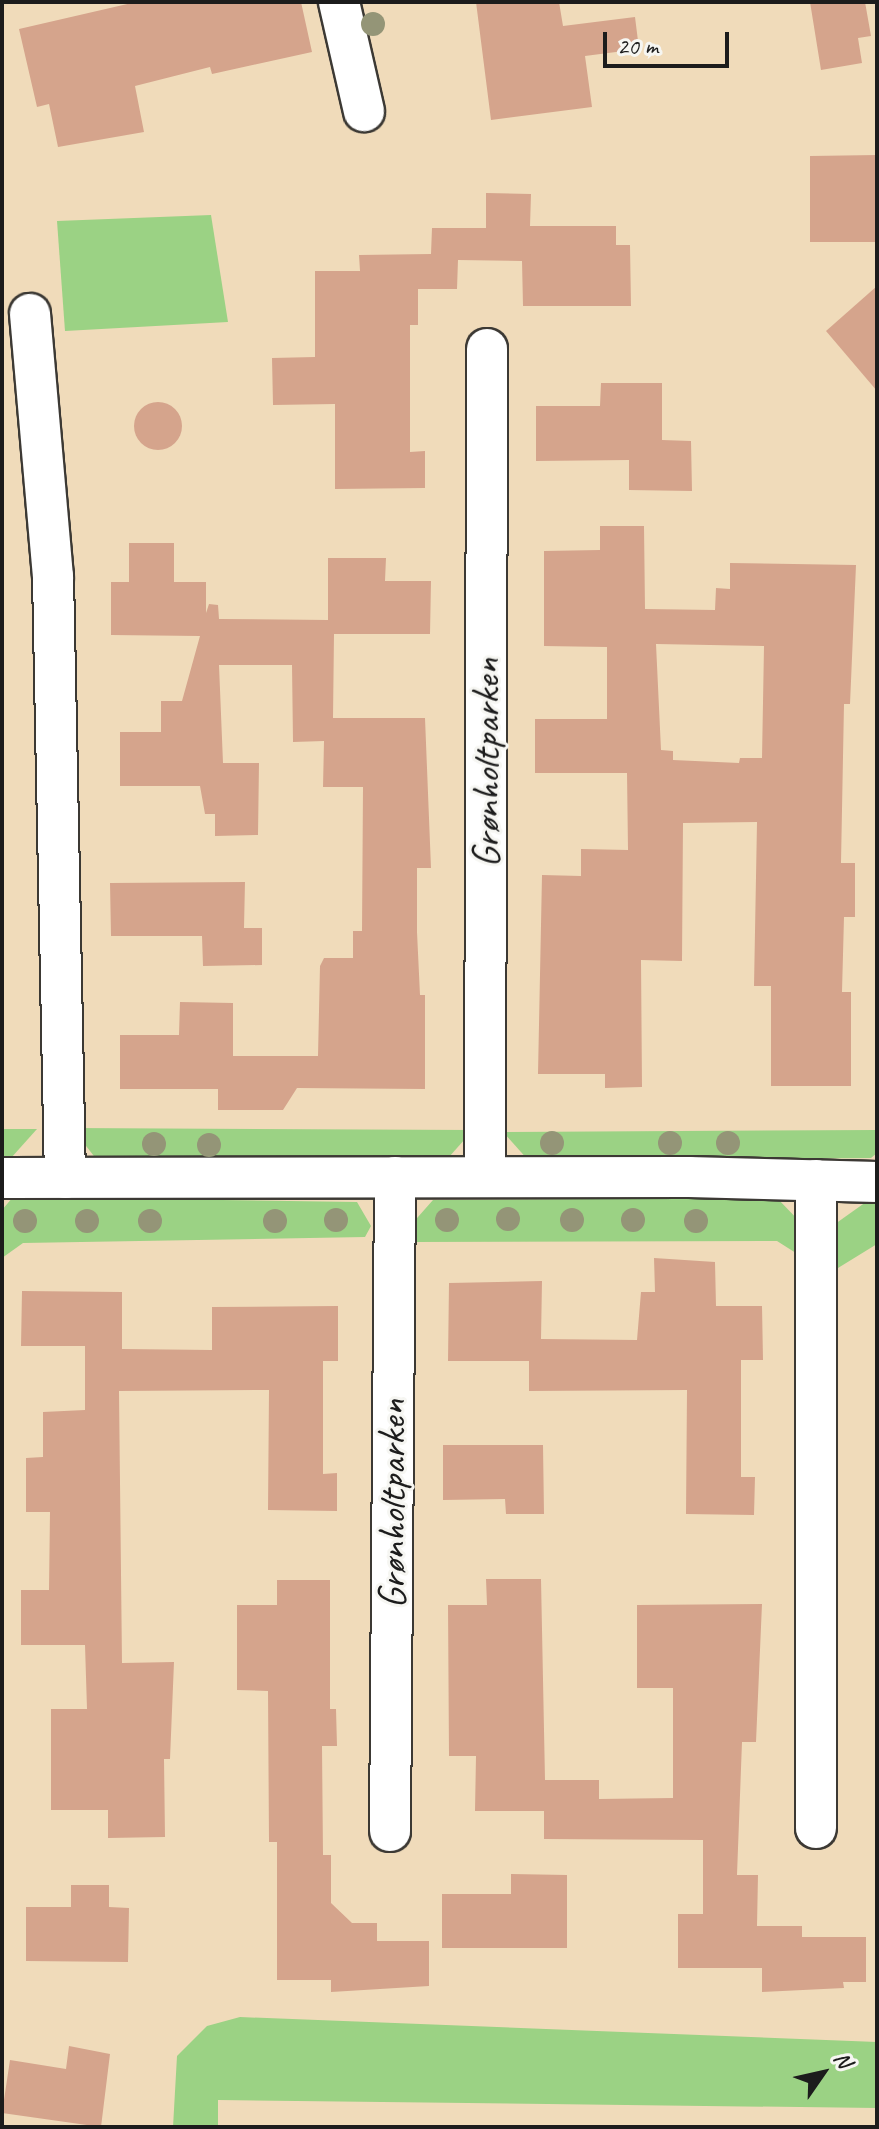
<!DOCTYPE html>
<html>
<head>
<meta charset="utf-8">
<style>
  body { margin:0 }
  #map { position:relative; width:879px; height:2129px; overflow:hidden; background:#f0dbba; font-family:Caveat,sans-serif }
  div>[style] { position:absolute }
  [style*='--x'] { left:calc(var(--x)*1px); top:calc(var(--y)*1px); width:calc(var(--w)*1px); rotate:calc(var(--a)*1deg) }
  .green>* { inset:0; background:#9bd284 }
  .building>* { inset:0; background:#d5a48c }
  .round { border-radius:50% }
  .roads { filter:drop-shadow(2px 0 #3c3934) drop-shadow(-2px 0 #3c3934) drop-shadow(0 2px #3c3934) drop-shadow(0 -2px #3c3934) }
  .minor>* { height:40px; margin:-20px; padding:0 20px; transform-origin:20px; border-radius:20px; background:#fff }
  .trees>* { width:24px; height:24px; margin:-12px; border-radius:50%; background:#949577 }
  span { translate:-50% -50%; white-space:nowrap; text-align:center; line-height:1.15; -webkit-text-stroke:6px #f6f6f2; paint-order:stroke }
  .street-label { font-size:40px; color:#1c1c1c }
  .frame { position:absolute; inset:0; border:4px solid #1c1c1c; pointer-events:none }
  .north { position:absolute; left:783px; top:2033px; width:80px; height:80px; -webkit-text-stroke:6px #f6f6f2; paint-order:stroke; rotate:56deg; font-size:22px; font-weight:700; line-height:32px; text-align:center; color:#1c1c1c }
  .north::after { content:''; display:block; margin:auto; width:28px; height:36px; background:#1c1c1c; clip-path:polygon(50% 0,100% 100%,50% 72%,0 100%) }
  .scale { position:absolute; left:603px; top:32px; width:126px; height:36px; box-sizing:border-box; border:4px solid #1c1c1c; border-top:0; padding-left:10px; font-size:24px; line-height:28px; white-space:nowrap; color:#1c1c1c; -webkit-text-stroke:6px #f6f6f2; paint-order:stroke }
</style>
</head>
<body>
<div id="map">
  <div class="green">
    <div style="clip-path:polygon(211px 215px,228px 322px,65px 331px,57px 221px)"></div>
    <div style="clip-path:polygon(72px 1128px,473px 1130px,449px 1157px,97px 1160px)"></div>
    <div style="clip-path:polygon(2px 1129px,37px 1129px,11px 1158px,2px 1158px)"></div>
    <div style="clip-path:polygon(877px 1130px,877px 1153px,871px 1158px,529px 1161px,503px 1132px)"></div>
    <div style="clip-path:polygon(13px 1197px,357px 1202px,371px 1226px,365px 1237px,23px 1243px,2px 1258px,2px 1210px)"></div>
    <div style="clip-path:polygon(777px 1198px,803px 1225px,799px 1255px,777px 1241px,411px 1242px,410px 1226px,433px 1200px)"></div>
    <div style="clip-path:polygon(866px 1202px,877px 1202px,877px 1244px,838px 1268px,835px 1224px)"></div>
    <div style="clip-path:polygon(240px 2017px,877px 2042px,877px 2108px,218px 2100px,218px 2127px,173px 2127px,177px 2056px,207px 2026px)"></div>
  </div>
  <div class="building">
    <div style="clip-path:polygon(136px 2px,301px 2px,312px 52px,212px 74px,210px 67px,135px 86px,144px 132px,58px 147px,49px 104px,37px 107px,19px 29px)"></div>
    <div style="clip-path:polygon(476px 2px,559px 2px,563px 26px,635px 17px,639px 49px,585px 56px,592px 107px,491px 120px)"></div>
    <div style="clip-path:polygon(810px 2px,865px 2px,871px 36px,858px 38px,862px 63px,821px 70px)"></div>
    <div style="clip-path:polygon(877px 155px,877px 242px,810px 242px,810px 156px)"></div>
    <div style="clip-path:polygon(486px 193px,531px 194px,530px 226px,616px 226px,616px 245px,630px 245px,631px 306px,523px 306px,522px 261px,458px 260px,457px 289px,418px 289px,418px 325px,410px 325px,410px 452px,425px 451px,425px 488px,335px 489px,335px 404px,273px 405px,272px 358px,315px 357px,315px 271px,360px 271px,359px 255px,431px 254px,432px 228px,486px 228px)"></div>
    <div style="clip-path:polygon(877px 286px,877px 391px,826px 331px)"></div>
    <div style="clip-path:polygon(601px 383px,662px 383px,662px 440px,691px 441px,692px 491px,629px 490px,629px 460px,536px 461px,536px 406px,600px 406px)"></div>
    <div class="round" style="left:134px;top:402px;width:48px;height:48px"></div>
    <div style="clip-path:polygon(evenodd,600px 526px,644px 526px,645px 609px,715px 610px,716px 588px,730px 589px,730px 563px,856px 565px,850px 704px,844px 704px,841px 863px,855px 863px,855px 917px,844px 917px,842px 992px,851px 992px,851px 1086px,771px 1086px,771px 986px,754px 986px,757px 822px,683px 823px,682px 961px,641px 960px,642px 1087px,605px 1088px,605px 1074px,538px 1074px,542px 875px,581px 876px,581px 849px,628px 850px,627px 773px,535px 773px,535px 719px,607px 719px,607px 647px,544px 646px,544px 551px,600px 550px,600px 526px,656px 644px,764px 646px,762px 758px,740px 758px,739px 763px,673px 760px,673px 751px,661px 750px,656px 644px)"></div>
    <div style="clip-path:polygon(129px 543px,174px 543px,174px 582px,206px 582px,206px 613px,209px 604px,218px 605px,219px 619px,328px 620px,328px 558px,386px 558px,385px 581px,431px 581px,430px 634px,334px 634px,333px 718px,425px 718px,431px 868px,417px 868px,417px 932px,420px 995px,425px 995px,425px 1089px,297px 1088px,283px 1110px,218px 1110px,218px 1089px,120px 1089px,120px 1035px,179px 1035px,180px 1002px,233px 1003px,233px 1056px,318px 1056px,320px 966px,324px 958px,353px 958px,353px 931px,362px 931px,363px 787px,323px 787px,324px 741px,293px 742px,292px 665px,219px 665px,223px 763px,259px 763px,258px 835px,215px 836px,215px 814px,205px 814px,200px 786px,120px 786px,120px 732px,161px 732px,161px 701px,182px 701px,200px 636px,111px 635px,111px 582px,129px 582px)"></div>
    <div style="clip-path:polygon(245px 882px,244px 928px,262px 928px,262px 965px,203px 966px,202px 936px,111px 936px,110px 883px)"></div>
    <div style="clip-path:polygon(654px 1258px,715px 1262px,716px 1306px,762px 1306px,763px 1360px,741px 1360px,741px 1477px,755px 1477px,754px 1515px,686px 1514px,687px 1390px,529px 1391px,529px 1361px,448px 1361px,449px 1283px,542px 1281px,541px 1339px,637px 1340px,641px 1292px,655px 1292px)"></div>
    <div style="clip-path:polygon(22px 1291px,122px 1292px,122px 1349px,212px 1350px,212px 1307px,338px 1306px,338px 1361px,323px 1361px,323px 1474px,337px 1473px,337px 1511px,268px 1510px,269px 1390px,119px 1391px,122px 1663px,174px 1662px,170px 1759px,164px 1759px,165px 1837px,108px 1838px,108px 1810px,51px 1810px,51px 1709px,87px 1709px,85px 1645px,21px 1645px,21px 1590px,49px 1590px,50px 1512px,26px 1512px,26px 1458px,43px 1457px,43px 1412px,85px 1410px,85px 1346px,21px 1346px)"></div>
    <div style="clip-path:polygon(443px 1445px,543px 1445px,544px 1514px,506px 1514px,505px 1499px,443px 1500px)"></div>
    <div style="clip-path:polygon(486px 1579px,541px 1579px,545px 1780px,599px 1780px,599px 1799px,673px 1798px,673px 1688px,637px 1688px,637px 1605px,762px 1604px,756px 1742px,742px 1742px,737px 1875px,758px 1875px,757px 1926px,802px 1926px,802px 1937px,866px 1937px,866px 1982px,843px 1982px,844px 1988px,762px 1992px,762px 1968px,678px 1968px,678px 1914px,703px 1914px,703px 1840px,544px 1839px,544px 1811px,475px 1811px,476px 1756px,449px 1756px,448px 1605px,487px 1605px)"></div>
    <div style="clip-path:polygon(277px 1580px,330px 1580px,330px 1709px,336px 1709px,337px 1746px,322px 1746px,323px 1855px,331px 1855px,331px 1903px,352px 1923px,377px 1923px,377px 1941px,429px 1941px,429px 1986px,331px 1992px,331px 1980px,277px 1980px,277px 1842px,269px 1842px,268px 1691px,237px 1690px,237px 1605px,277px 1605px)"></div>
    <div style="clip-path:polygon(511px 1874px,567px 1875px,567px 1948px,442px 1948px,442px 1894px,511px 1894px)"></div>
    <div style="clip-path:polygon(71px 1885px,109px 1885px,109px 1907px,129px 1908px,128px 1962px,26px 1961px,26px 1907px,71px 1907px)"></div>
    <div style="clip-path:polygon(69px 2046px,110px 2054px,101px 2127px,2px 2113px,10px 2060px,66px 2069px)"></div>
  </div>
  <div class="roads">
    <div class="minor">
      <div style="--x:339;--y:2;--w:112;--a:77.1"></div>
      <div style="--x:30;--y:314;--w:263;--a:85"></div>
      <div style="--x:53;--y:576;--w:602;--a:88.86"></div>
      <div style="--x:485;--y:1177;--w:828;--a:-89.86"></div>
      <div style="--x:2;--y:1178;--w:687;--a:-0.08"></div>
      <div style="--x:689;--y:1177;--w:188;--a:1.5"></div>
      <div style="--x:816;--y:1180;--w:648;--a:90"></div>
      <div style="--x:390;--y:1831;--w:654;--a:-89.56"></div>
    </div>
  </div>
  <div class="trees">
    <div style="left:373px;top:24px"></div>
    <div style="left:552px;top:1143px"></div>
    <div style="left:670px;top:1143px"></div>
    <div style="left:728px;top:1143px"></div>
    <div style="left:154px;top:1144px"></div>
    <div style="left:209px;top:1145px"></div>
    <div style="left:508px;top:1219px"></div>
    <div style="left:336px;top:1220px"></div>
    <div style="left:447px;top:1220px"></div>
    <div style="left:572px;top:1220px"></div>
    <div style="left:633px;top:1220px"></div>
    <div style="left:25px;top:1221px"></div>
    <div style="left:87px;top:1221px"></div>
    <div style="left:150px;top:1221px"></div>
    <div style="left:275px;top:1221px"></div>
    <div style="left:696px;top:1221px"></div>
  </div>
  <div class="street-label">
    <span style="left:486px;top:763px;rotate:-90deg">Grønholtparken</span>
    <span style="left:392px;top:1504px;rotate:-90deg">Grønholtparken</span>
  </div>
  <div class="frame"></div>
  <div class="north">N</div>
  <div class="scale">20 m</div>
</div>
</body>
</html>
